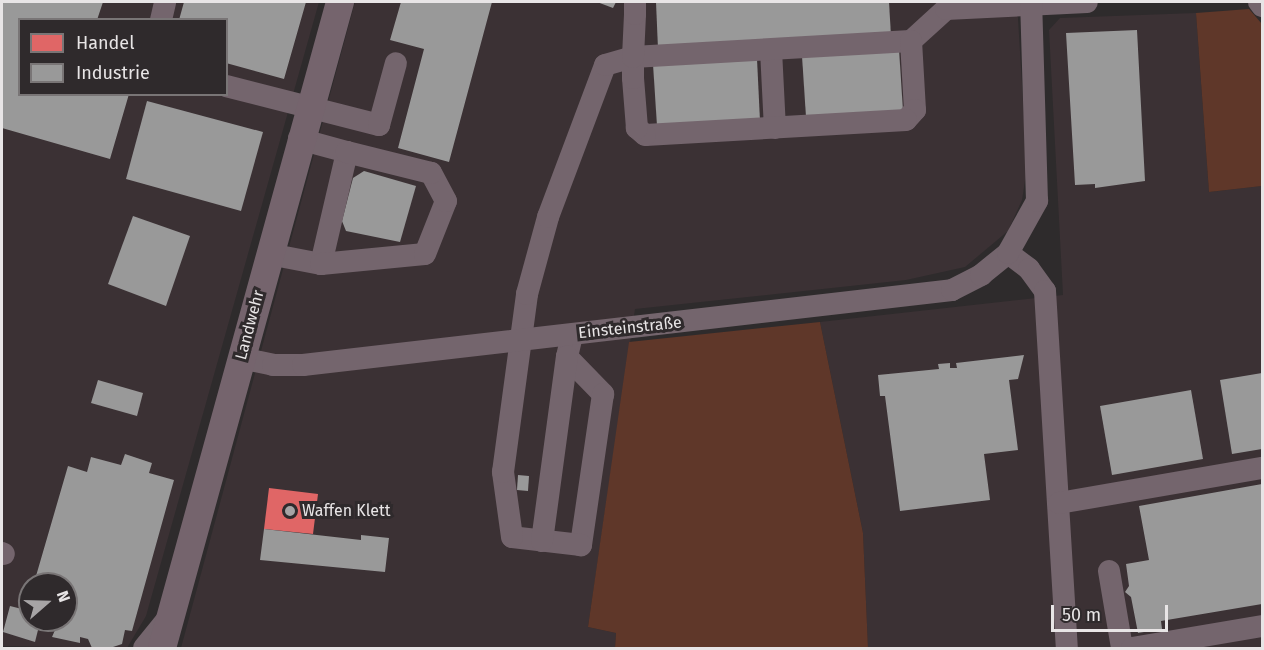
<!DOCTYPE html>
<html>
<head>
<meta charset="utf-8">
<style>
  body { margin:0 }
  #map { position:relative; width:1264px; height:650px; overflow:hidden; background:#2e2b2c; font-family:"Fira Sans",sans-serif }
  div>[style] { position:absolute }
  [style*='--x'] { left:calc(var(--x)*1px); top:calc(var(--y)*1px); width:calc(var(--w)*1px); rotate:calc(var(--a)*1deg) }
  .built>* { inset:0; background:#3b3134 }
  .green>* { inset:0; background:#5f3729 }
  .shops>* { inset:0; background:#e06666 }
  .industry>* { inset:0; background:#999 }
  .minor>* { height:22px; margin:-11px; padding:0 11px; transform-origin:11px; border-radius:11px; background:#74656d }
  .major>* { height:28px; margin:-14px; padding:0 14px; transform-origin:14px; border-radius:14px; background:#75646d }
  .dots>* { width:16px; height:16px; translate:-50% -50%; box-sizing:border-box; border:3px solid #2f2a2c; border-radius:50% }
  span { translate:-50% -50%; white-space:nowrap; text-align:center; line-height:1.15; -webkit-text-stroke:6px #2f2a2c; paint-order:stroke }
  .street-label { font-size:16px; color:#e8e5e6 }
  .poi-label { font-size:16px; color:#e8e5e6 }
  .left { translate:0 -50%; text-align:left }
  .frame { position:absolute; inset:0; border:3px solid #e8e5e6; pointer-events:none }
  .legend { position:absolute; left:18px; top:18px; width:210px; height:78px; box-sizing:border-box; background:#2f2a2c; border:2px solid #797576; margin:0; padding:8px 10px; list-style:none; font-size:18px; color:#e8e5e6 }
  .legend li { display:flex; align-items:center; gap:12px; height:30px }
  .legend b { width:30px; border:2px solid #797576 }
  .north { position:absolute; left:18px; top:572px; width:60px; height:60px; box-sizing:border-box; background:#2f2a2c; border:2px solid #797576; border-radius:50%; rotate:70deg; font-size:16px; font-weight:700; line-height:24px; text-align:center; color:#e8e5e6 }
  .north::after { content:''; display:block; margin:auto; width:21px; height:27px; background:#a7a4a5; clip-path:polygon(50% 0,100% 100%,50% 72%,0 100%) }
  .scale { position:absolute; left:1051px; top:605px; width:117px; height:27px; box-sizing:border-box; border:3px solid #e8e5e6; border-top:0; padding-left:8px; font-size:18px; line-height:21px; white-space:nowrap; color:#e8e5e6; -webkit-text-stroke:4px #2f2a2c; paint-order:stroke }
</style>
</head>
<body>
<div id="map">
  <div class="built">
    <div style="clip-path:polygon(evenodd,2px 2px,319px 2px,146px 616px,127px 648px,2px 646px,2px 2px,20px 20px,226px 20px,226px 94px,20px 94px,20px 20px,2px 2px,30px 584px,66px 584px,66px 620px,30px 620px,30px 584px)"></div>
    <div style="clip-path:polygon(355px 2px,1017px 2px,1027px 168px,1022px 200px,1008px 231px,965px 267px,906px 280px,635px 309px,588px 627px,616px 633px,615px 648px,181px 648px)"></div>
    <div style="clip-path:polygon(1196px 13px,1209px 192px,1262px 186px,1262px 648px,868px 648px,863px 533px,820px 322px,1063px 295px,1049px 30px,1060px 18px)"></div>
  </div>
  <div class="green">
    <div style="clip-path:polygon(1249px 9px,1262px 24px,1262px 186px,1209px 192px,1196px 13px)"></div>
    <div style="clip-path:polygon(820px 322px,863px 533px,868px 648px,615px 648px,616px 633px,588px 627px,629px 342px)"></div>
  </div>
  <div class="shops">
    <div style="clip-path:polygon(269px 488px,318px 494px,313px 534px,264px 529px)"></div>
  </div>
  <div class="industry">
    <div style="clip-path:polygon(2px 2px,103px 2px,97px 20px,20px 20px,20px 94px,129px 94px,110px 159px,2px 128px)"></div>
    <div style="clip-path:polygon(184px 2px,306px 2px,284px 79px,226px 63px,226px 20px,179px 20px)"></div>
    <div style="clip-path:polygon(401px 2px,492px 2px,449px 162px,398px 148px,424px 49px,390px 40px)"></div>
    <div style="clip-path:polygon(597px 2px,616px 2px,613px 8px)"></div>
    <div style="clip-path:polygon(656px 2px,889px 2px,891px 36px,658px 49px)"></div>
    <div style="clip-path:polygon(1137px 30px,1145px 181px,1095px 188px,1095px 184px,1075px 185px,1066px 33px)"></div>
    <div style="clip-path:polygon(899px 49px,903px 111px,806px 117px,802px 56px)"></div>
    <div style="clip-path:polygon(757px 59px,760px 121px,657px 126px,653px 64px)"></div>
    <div style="clip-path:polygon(147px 101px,263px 132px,241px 211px,126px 179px)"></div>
    <div style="clip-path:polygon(364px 171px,416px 186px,400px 242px,346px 231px,342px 221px,353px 178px)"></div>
    <div style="clip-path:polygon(133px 216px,190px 236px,166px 306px,108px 284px)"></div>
    <div style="clip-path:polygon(1024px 355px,1018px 379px,1009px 380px,1018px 450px,984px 454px,990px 500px,900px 511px,885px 396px,880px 396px,878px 375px,939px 369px,938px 364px,950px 363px,950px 368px,957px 368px,956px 363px)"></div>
    <div style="clip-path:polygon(1262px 373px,1262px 449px,1232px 454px,1220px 380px)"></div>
    <div style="clip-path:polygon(98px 380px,143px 393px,137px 416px,91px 403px)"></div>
    <div style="clip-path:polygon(1191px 390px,1203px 459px,1112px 475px,1100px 406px)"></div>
    <div style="clip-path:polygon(125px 454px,152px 463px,149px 473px,174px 480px,132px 631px,125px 630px,122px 644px,110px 648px,92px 648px,88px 639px,80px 637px,80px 643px,52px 637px,55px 630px,39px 626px,35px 642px,3px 632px,10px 606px,30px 611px,30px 620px,66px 620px,66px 584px,36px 576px,68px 466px,87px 472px,91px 457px,121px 465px)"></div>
    <div style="clip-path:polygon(518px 475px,529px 476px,528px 491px,517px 490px)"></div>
    <div style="clip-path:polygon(1262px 484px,1262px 604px,1161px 621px,1162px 629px,1138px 633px,1131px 597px,1125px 592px,1129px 586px,1126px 564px,1149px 560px,1139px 506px)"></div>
    <div style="clip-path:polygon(264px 529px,361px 540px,361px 535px,389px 538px,385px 572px,260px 560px)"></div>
  </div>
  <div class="minor">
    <div style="--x:1259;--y:2;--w:5;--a:53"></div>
    <div style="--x:161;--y:20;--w:18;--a:-77"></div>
    <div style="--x:911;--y:41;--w:47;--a:-42.4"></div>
    <div style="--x:946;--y:9;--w:141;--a:-2.8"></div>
    <div style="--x:771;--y:50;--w:78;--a:87.1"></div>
    <div style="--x:226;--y:86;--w:158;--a:14.3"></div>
    <div style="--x:379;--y:125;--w:64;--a:-74.7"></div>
    <div style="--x:1008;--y:253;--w:26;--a:37"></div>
    <div style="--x:1029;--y:269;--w:27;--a:54"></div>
    <div style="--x:1045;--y:291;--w:358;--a:86.5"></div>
    <div style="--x:269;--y:254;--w:53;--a:10.9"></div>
    <div style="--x:321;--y:264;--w:115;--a:-76.9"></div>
    <div style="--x:347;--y:152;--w:50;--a:-164.8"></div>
    <div style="--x:321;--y:264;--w:104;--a:-5.5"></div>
    <div style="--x:425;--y:254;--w:57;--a:-68.4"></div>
    <div style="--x:446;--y:201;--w:32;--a:-118"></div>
    <div style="--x:431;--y:173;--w:87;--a:-166"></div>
    <div style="--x:572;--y:335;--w:23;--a:103"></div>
    <div style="--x:567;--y:357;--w:52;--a:45.8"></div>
    <div style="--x:603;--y:394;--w:153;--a:98.3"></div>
    <div style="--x:581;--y:545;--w:69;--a:-173.4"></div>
    <div style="--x:512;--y:537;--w:66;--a:-97.9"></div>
    <div style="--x:503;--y:472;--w:180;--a:-82.3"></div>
    <div style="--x:527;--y:294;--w:80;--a:-74.7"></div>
    <div style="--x:548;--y:217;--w:162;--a:-69.4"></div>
    <div style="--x:605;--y:65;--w:29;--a:-16"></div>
    <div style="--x:633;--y:57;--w:278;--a:-3.3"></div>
    <div style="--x:911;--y:41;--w:69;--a:86.7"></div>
    <div style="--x:915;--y:110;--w:13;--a:132"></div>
    <div style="--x:906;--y:120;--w:261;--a:176.7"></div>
    <div style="--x:645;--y:135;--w:11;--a:-139"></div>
    <div style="--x:637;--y:128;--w:50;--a:-94.6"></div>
    <div style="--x:633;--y:78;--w:21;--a:-90"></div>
    <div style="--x:633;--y:57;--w:43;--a:-87.3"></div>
    <div style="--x:635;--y:14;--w:12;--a:-90"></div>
    <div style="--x:241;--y:358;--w:33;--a:12"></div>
    <div style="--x:273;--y:365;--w:30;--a:0"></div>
    <div style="--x:303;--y:365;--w:653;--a:-6.59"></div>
    <div style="--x:952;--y:290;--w:33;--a:-27"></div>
    <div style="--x:981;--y:275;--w:35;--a:-39"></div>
    <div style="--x:1008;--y:253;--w:60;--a:-60.9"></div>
    <div style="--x:1037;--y:201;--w:199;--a:-91.7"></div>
    <div style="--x:1059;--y:503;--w:206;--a:-9.8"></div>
    <div style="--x:542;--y:541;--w:186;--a:-82.3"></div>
    <div style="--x:2;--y:553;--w:2;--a:27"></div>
    <div style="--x:1109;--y:571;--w:78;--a:80.4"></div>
    <div style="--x:144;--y:648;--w:38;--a:-51"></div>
    <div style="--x:1132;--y:648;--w:132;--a:-9.6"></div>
  </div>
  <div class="major">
    <div style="--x:162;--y:648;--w:670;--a:-74.59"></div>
  </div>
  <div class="dots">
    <div style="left:290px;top:511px;background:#a7a4a5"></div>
  </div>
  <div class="street-label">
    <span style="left:250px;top:325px;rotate:-75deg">Landwehr</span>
    <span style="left:630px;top:328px;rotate:-6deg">Einsteinstraße</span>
  </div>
  <div class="poi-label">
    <span class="left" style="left:302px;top:511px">Waffen Klett</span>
  </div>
  <div class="frame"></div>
  <ul class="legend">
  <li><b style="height:16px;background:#e06666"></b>Handel</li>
  <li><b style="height:16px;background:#999"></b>Industrie</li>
  </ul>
  <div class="north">N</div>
  <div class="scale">50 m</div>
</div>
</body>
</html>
